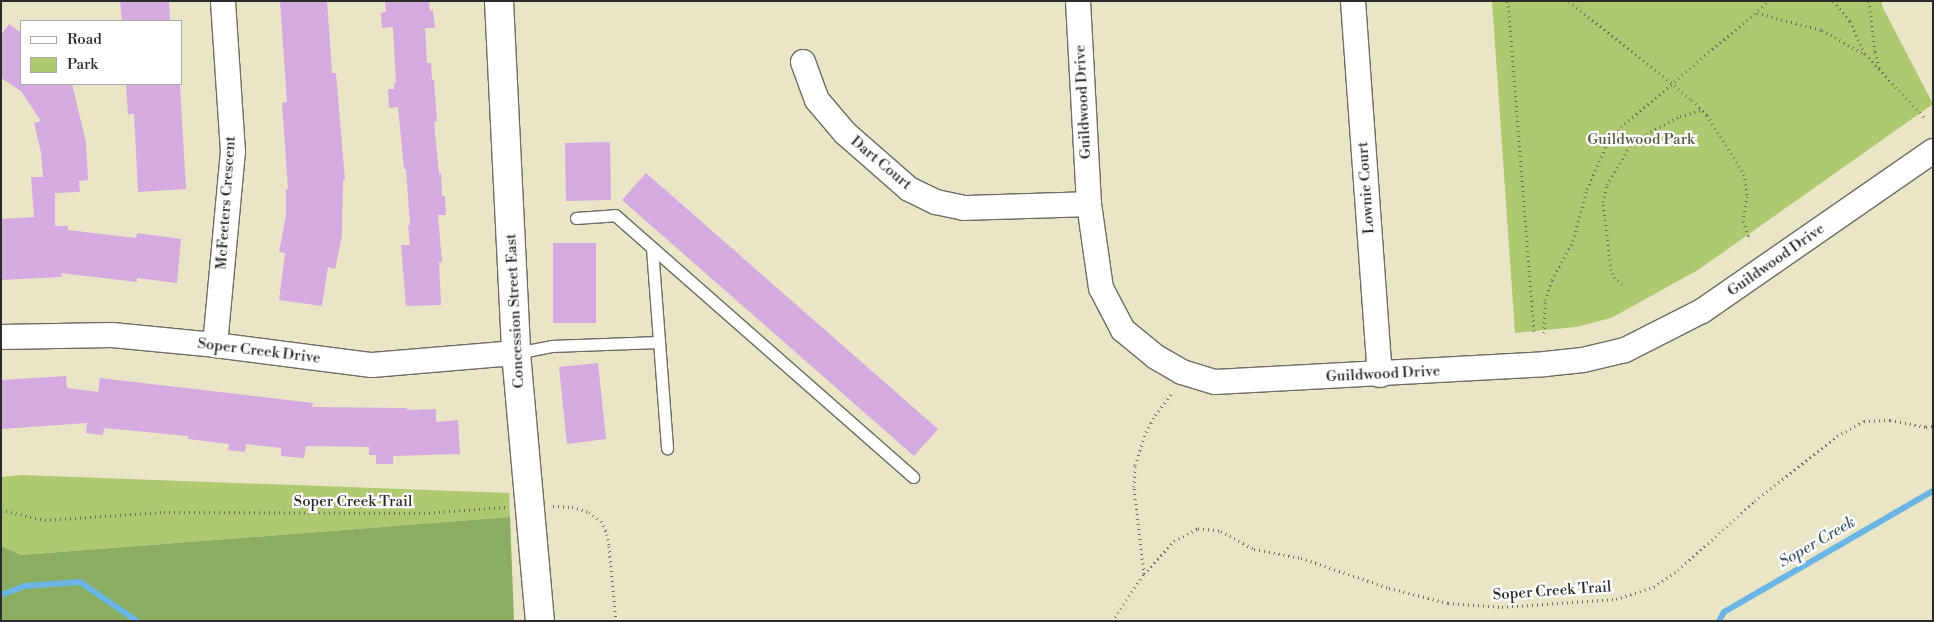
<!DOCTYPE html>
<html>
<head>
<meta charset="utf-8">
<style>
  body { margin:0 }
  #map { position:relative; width:1934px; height:622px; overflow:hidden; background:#ebe5c8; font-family:"Libre Bodoni",serif }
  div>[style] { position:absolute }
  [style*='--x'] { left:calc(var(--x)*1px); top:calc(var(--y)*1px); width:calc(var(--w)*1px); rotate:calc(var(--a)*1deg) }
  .green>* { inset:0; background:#aec96f }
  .forest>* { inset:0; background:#8aad62 }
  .stream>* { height:6px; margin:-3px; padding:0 3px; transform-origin:3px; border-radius:3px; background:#6ab5e3 }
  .building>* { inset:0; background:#d4aae0 }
  .path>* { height:3px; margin-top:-1.5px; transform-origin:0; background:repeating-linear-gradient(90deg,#6e6c62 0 1px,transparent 0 5px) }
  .roads { filter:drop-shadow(1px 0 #6e6c62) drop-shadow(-1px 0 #6e6c62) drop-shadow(0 1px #6e6c62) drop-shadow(0 -1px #6e6c62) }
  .service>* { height:11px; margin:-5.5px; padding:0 5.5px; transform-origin:5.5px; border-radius:5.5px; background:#fff }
  .minor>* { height:24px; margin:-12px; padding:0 12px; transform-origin:12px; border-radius:12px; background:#fff }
  .tertiary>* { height:28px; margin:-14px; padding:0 14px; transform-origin:14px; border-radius:14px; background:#fff }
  span { translate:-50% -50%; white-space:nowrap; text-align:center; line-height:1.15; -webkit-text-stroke:4.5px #fff; paint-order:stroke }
  .street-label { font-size:15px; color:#2b2b2b }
  .park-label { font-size:15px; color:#525a3f }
  .water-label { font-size:16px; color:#415b6b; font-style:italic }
  .frame { position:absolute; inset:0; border:2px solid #2b2b2b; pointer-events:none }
  .legend { position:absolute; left:20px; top:20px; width:162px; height:65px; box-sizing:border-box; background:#fff; border:1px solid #aaa; margin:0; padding:6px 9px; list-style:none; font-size:15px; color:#2b2b2b }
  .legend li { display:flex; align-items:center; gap:10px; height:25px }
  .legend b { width:25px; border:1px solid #aaa }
</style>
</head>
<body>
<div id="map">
  <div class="green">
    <div style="clip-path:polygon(1492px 1px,1882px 1px,1882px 6px,1933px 104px,1698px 270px,1611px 318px,1576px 327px,1515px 333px)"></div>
    <div style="clip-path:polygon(21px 475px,509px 493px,510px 517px,21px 555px,1px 546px,1px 477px)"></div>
  </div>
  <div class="forest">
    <div style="clip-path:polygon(510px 517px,514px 621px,1px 621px,1px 546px,21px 555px)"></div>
  </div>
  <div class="stream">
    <div style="--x:1;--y:595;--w:26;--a:-21"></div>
    <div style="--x:25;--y:586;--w:55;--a:-4.2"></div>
    <div style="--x:80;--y:582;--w:69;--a:34.4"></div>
    <div style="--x:1719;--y:621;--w:10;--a:-61"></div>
    <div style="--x:1724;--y:612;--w:241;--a:-30.1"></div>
  </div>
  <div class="building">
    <div style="clip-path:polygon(120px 1px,169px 1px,170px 21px,122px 21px)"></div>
    <div style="clip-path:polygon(280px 1px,327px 1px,332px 73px,336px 73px,345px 180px,343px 180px,342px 236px,335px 269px,328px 267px,322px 306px,279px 300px,285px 253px,279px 252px,286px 215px,286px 189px,288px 189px,282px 103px,287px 102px)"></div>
    <div style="clip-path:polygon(385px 1px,429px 1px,430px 11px,433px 10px,435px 28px,425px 28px,427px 63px,431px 63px,432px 80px,434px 80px,437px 121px,434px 122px,439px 174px,441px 173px,442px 196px,445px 196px,446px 215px,438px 215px,442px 262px,439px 262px,441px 305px,406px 306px,401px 245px,410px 245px,408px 225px,410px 225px,406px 169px,404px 169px,398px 107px,389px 108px,388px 89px,394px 89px,394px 83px,396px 83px,393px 27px,382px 28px,381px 13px,386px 12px)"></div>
    <div style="clip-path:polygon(9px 24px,21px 33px,21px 84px,72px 84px,86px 142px,88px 180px,79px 181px,80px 192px,55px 193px,55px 226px,68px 226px,68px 230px,136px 238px,137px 233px,181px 239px,177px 283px,137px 278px,137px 282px,61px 273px,62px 277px,1px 280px,1px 219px,34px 217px,31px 177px,43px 177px,41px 152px,34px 123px,41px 121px,21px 91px,1px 78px,1px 35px)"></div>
    <div style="clip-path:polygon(126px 84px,180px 84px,186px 189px,138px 192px,134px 114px,128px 114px)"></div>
    <div style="clip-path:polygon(610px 142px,611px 200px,566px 201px,565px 143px)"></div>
    <div style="clip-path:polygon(646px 173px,938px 429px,914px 456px,622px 200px)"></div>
    <div style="clip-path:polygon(553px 243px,596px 243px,596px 323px,553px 323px)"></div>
    <div style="clip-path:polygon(598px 363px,606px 439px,567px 444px,559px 367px)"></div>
    <div style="clip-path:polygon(66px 376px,67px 388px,98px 392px,100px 378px,313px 403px,312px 407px,407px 408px,407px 410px,436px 409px,436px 422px,458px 420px,460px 454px,393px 456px,393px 464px,376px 464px,376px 455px,369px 455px,369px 447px,306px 446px,304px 458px,281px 456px,281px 448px,246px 444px,245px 452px,228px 450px,229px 444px,188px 439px,188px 436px,104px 428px,103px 435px,86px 433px,87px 423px,1px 429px,1px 380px)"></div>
  </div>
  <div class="path">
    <div style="--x:1508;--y:1;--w:334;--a:85.5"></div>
    <div style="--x:1569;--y:1;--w:158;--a:38.8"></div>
    <div style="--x:1692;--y:100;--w:21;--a:45"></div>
    <div style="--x:1707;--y:115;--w:70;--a:57.9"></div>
    <div style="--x:1744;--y:174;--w:22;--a:82"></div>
    <div style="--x:1747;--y:196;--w:25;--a:99"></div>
    <div style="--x:1743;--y:221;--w:20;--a:70"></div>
    <div style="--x:1833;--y:1;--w:26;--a:50"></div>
    <div style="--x:1850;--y:21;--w:36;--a:66"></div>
    <div style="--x:1865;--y:54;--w:86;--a:46.9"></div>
    <div style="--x:1869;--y:1;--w:51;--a:83.3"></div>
    <div style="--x:1875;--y:52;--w:18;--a:74"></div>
    <div style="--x:1757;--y:13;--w:67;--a:14.7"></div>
    <div style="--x:1822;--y:30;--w:48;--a:29.7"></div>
    <div style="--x:1622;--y:284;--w:9;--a:-139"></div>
    <div style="--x:1615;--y:278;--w:9;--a:-117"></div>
    <div style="--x:1611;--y:270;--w:68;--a:-96.7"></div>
    <div style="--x:1603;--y:202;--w:17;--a:-77"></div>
    <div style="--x:1607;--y:185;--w:51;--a:-59.4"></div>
    <div style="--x:1633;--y:141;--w:53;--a:-28"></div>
    <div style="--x:1680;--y:116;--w:23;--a:-15"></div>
    <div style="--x:1544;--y:333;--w:33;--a:-88"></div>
    <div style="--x:1545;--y:300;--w:21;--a:-71"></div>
    <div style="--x:1552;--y:280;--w:44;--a:-61.7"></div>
    <div style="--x:1573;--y:241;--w:54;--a:-74.9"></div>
    <div style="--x:1587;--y:189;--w:47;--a:-66.2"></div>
    <div style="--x:1606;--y:146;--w:24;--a:-52"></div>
    <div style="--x:1621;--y:127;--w:194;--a:-40.4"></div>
    <div style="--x:553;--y:506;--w:19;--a:3"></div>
    <div style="--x:572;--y:507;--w:18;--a:16"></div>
    <div style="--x:589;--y:512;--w:15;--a:37"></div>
    <div style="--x:601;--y:521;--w:14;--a:65"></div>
    <div style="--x:607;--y:534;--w:12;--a:81"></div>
    <div style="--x:609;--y:546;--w:75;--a:84.7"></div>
    <div style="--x:1;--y:510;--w:45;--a:12.8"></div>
    <div style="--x:45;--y:520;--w:119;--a:-3.8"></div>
    <div style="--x:164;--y:512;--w:260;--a:0.2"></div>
    <div style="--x:424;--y:513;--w:82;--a:-4.2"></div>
    <div style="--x:1144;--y:574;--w:88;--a:-96.6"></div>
    <div style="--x:1134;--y:487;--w:22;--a:-87"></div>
    <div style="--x:1135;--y:465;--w:35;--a:-72"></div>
    <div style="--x:1146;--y:432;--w:19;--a:-62"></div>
    <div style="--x:1155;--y:415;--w:30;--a:-53"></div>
    <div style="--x:1112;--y:621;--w:57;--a:-55.8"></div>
    <div style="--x:1144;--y:574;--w:45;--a:-47.7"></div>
    <div style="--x:1174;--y:541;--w:27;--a:-28"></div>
    <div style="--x:1198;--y:528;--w:23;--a:7"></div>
    <div style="--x:1221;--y:531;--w:38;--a:29"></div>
    <div style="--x:1254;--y:549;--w:48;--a:10.8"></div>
    <div style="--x:1301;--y:558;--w:93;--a:18.8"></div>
    <div style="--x:1389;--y:588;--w:61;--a:14.3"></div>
    <div style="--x:1448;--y:603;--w:54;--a:4.2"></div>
    <div style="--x:1502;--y:607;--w:114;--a:-4"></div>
    <div style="--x:1616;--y:599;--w:40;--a:-18"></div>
    <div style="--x:1654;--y:587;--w:29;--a:-35"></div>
    <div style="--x:1678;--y:570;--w:103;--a:-41.9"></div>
    <div style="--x:1755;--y:501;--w:105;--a:-38.4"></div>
    <div style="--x:1837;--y:436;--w:31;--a:-29"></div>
    <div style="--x:1864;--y:421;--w:26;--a:-2"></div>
    <div style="--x:1890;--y:420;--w:37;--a:11"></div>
    <div style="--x:1926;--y:427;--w:7;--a:-8"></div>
  </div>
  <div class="roads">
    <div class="service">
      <div style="--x:576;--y:218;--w:39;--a:-4"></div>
      <div style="--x:615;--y:215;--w:397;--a:41.3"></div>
      <div style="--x:652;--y:248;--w:201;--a:85.7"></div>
      <div style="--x:516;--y:353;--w:36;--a:-11"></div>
      <div style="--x:551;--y:346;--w:108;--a:-2.1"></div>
    </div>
    <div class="minor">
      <div style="--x:1078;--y:1;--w:203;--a:86.9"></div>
      <div style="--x:1089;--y:204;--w:85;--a:81.9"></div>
      <div style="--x:1101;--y:288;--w:47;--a:62.4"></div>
      <div style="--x:1123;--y:330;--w:43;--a:39.3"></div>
      <div style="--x:1156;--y:357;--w:30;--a:30"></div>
      <div style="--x:1182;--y:372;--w:34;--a:17"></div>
      <div style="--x:1215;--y:382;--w:330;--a:-3.1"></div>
      <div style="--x:1545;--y:364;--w:38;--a:-6"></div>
      <div style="--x:1583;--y:360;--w:43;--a:-13.4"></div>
      <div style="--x:1625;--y:350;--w:86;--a:-26.9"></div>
      <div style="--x:1702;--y:311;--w:281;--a:-34.7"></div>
      <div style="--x:1353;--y:1;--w:375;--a:85.9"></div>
      <div style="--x:803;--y:62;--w:40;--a:69.8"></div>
      <div style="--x:817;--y:100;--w:43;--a:49.7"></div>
      <div style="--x:845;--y:133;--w:85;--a:41.2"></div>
      <div style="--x:909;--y:189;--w:30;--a:26"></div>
      <div style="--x:936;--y:202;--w:29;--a:12"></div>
      <div style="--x:964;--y:208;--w:125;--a:-1.8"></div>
      <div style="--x:1;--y:337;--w:111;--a:-1"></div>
      <div style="--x:112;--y:335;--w:103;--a:5.5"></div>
      <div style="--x:215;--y:345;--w:158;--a:7.3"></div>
      <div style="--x:372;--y:365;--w:144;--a:-4.8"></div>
      <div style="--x:215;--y:345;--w:194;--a:-84.7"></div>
      <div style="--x:233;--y:152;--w:151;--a:-93.8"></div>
    </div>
    <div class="tertiary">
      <div style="--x:499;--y:1;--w:352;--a:87.2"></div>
      <div style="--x:516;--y:353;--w:269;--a:84.9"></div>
    </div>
  </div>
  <div class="street-label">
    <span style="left:1083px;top:102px;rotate:-93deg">Guildwood Drive</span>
    <span style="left:881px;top:163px;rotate:40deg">Dart Court</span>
    <span style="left:1366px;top:188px;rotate:-94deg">Lownie Court</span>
    <span style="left:226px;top:203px;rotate:-86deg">McFeeters Crescent</span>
    <span style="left:1776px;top:260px;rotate:-35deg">Guildwood Drive</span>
    <span style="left:515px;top:311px;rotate:-93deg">Concession Street East</span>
    <span style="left:259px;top:351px;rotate:7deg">Soper Creek Drive</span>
    <span style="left:1383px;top:374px;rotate:-3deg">Guildwood Drive</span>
    <span style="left:353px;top:502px">Soper Creek Trail</span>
    <span style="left:1552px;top:591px;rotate:-4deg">Soper Creek Trail</span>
  </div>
  <div class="park-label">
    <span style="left:1641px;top:140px">Guildwood Park</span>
  </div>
  <div class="water-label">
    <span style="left:1817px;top:542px;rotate:-30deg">Soper Creek</span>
  </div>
  <div class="frame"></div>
  <ul class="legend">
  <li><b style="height:6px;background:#fff"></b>Road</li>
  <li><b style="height:14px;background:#aec96f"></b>Park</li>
  </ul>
</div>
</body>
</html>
